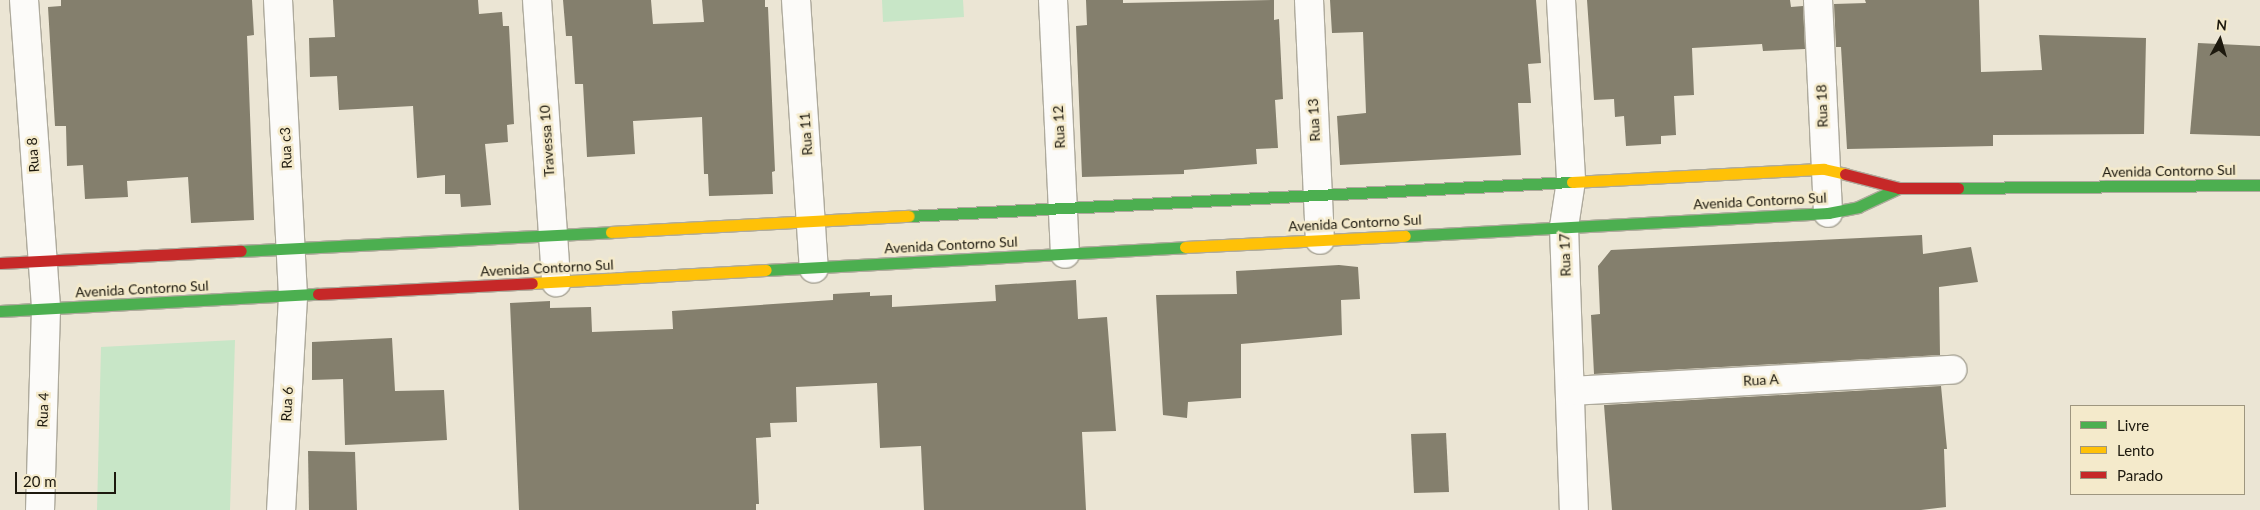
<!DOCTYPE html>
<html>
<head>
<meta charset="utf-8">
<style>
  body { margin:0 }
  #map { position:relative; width:2260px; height:510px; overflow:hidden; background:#ebe5d4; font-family:Lato,sans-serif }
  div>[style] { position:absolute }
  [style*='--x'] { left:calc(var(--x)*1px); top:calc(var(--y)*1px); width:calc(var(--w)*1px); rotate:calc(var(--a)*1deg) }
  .green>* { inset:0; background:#c8e6c7 }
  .building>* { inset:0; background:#847f6d }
  .roads { filter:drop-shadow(1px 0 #aeaa9c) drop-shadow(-1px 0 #aeaa9c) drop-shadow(0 1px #aeaa9c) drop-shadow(0 -1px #aeaa9c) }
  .street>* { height:28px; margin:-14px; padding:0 14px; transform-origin:14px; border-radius:14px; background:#fcfbf9 }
  .fast>* { height:11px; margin:-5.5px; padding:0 5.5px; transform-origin:5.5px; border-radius:5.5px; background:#4caf50 }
  .slow>* { height:11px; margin:-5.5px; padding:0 5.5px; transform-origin:5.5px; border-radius:5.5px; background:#ffc107 }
  .jam>* { height:11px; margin:-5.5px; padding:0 5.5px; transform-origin:5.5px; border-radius:5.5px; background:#c62828 }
  span { translate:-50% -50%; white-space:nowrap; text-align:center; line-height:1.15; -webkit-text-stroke:5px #f4eacb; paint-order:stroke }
  .street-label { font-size:14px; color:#1d190e }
  .legend { position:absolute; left:2070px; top:405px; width:175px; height:90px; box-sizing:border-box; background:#f4eacb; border:1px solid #9e967f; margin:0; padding:6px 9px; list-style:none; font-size:15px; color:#1d190e }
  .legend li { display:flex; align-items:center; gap:10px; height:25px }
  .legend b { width:25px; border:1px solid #9e967f }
  .north { position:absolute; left:2195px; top:15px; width:50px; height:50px; -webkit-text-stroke:4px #f4eacb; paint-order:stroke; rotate:6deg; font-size:14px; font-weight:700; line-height:20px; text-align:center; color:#1d190e }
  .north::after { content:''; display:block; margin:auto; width:18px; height:22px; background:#1d190e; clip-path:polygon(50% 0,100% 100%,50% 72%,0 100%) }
  .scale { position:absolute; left:15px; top:472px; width:101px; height:22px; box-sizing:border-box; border:2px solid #1d190e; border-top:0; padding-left:6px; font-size:15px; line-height:18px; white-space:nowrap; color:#1d190e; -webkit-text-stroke:4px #f4eacb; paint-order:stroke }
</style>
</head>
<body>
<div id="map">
  <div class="green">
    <div style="clip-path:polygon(882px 0,963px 0,964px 17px,883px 22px)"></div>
    <div style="clip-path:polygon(235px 340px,230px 510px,97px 510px,101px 347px)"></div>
  </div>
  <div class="building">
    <div style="clip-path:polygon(61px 0,252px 0,254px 35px,247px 36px,254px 220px,191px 223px,188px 177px,127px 181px,128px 197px,85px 199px,83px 165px,67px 166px,66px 126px,55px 126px,48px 7px,61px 6px)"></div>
    <div style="clip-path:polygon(333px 0,478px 0,479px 14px,502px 12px,503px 26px,509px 26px,514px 124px,507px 125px,508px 142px,485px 144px,491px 205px,461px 207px,460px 194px,445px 194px,445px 175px,417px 178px,413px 106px,339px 110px,337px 76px,310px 77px,309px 38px,335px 37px)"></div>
    <div style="clip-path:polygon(563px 0,651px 0,653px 24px,704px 22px,702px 0,765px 0,765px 7px,768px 7px,775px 171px,772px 172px,773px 194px,709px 196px,708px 174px,704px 174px,702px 117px,633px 121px,635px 154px,587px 157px,583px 84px,575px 84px,572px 36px,566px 36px)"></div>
    <div style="clip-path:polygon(1086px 0,1123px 0,1123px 3px,1274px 0,1274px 20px,1279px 19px,1283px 99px,1275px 100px,1278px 148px,1256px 149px,1257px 164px,1184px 170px,1184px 174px,1082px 177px,1076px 26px,1087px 25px)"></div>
    <div style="clip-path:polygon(1330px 0,1536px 0,1541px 63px,1528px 64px,1531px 103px,1518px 103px,1521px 155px,1340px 165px,1337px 116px,1366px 113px,1363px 32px,1332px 33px)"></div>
    <div style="clip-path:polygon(1587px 0,1790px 0,1791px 7px,1803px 6px,1805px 49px,1763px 51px,1762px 44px,1692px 48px,1694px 95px,1674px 96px,1676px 135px,1661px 136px,1661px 144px,1626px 146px,1624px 116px,1615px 117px,1614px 99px,1594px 100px)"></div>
    <div style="clip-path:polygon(1865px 0,1979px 0,1981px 72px,2042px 70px,2039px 35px,2146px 38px,2144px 134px,1993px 135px,1993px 146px,1847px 149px,1841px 47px,1836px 47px,1834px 4px,1866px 3px)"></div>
    <div style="clip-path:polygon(2198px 43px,2260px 46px,2260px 136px,2190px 134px)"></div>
    <div style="clip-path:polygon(1922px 235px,1923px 254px,1971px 247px,1978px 282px,1939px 287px,1940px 355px,1594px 374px,1591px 315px,1600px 314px,1598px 266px,1611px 250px)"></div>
    <div style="clip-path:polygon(1339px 265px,1358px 267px,1360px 299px,1341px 300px,1342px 335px,1241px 344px,1241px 398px,1188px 402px,1187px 418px,1163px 415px,1156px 295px,1237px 294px,1236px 271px)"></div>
    <div style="clip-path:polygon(1076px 280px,1078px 319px,1107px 317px,1116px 431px,1082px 432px,1086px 510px,924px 510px,921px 446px,880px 448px,877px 383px,796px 387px,797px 422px,770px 423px,771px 437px,756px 438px,759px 504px,756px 504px,756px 510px,519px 510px,510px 303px,550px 301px,550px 308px,591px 307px,592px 332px,673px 329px,672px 311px,833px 300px,833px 294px,870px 292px,870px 296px,892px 295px,892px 307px,996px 301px,995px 285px)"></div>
    <div style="clip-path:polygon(392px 338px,395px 391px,444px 390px,447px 440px,345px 445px,343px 379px,312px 380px,312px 342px)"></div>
    <div style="clip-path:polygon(1941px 386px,1947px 449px,1944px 449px,1946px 507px,1921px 510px,1612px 510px,1604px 405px)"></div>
    <div style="clip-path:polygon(1446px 433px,1449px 492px,1414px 493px,1411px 434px)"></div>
    <div style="clip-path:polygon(308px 451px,355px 452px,357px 510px,309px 510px)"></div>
  </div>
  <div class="roads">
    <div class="street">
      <div style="--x:24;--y:0;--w:310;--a:85.9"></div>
      <div style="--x:46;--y:309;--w:201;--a:91.7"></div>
      <div style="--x:278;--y:0;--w:297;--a:87.1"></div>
      <div style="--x:293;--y:297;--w:213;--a:93.2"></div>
      <div style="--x:537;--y:0;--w:283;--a:86.1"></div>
      <div style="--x:796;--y:0;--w:269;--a:86.2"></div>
      <div style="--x:1053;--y:0;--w:254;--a:87.3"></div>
      <div style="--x:1309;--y:0;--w:240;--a:87.4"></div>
      <div style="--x:1561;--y:0;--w:181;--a:86.8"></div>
      <div style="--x:1571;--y:181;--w:47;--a:98.7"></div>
      <div style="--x:1564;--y:227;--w:283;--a:88"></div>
      <div style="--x:1818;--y:0;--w:213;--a:87.3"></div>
      <div style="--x:1571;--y:391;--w:382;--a:-3.2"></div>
    </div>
    <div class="fast">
      <div style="--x:1958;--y:188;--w:302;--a:-0.6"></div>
      <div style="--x:909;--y:216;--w:664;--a:-2.94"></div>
      <div style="--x:1405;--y:236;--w:424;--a:-3.1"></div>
      <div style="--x:1828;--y:213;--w:31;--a:-11"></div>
      <div style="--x:1858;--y:207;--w:45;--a:-24.9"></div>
      <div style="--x:241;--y:251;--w:370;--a:-2.9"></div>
      <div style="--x:766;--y:270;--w:420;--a:-3.1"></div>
      <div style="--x:0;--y:311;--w:318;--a:-3.1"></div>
    </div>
    <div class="slow">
      <div style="--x:1572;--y:182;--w:252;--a:-3"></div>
      <div style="--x:1824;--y:169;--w:22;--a:13"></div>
      <div style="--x:611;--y:232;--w:298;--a:-3.1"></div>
      <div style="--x:1185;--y:247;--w:220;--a:-2.9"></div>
      <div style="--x:532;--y:283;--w:234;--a:-3.2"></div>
    </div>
    <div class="jam">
      <div style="--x:1845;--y:174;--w:56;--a:14.5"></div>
      <div style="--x:1899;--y:188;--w:59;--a:0"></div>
      <div style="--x:0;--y:263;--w:241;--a:-2.9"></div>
      <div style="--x:318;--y:294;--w:214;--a:-2.9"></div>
    </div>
  </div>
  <div class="street-label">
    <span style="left:1822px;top:106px;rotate:-92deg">Rua 18</span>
    <span style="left:1314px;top:120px;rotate:-93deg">Rua 13</span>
    <span style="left:1059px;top:127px;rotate:-93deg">Rua 12</span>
    <span style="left:806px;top:134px;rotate:-94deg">Rua 11</span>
    <span style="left:547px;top:141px;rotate:-94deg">Travessa 10</span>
    <span style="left:286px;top:148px;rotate:-93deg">Rua c3</span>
    <span style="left:33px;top:155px;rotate:-94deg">Rua 8</span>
    <span style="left:2169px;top:171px;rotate:-1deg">Avenida Contorno Sul</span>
    <span style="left:1760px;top:201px;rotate:-3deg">Avenida Contorno Sul</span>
    <span style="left:1355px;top:223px;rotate:-3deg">Avenida Contorno Sul</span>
    <span style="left:951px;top:245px;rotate:-3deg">Avenida Contorno Sul</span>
    <span style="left:1565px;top:255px;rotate:-92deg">Rua 17</span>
    <span style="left:547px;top:268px;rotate:-3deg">Avenida Contorno Sul</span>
    <span style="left:142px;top:289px;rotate:-3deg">Avenida Contorno Sul</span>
    <span style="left:1761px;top:380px;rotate:-3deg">Rua A</span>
    <span style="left:287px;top:404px;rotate:-87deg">Rua 6</span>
    <span style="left:43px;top:410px;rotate:-88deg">Rua 4</span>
  </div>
  <ul class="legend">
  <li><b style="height:6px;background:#4caf50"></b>Livre</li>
  <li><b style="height:6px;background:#ffc107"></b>Lento</li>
  <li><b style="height:6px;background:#c62828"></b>Parado</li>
  </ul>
  <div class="north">N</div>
  <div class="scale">20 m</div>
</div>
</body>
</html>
